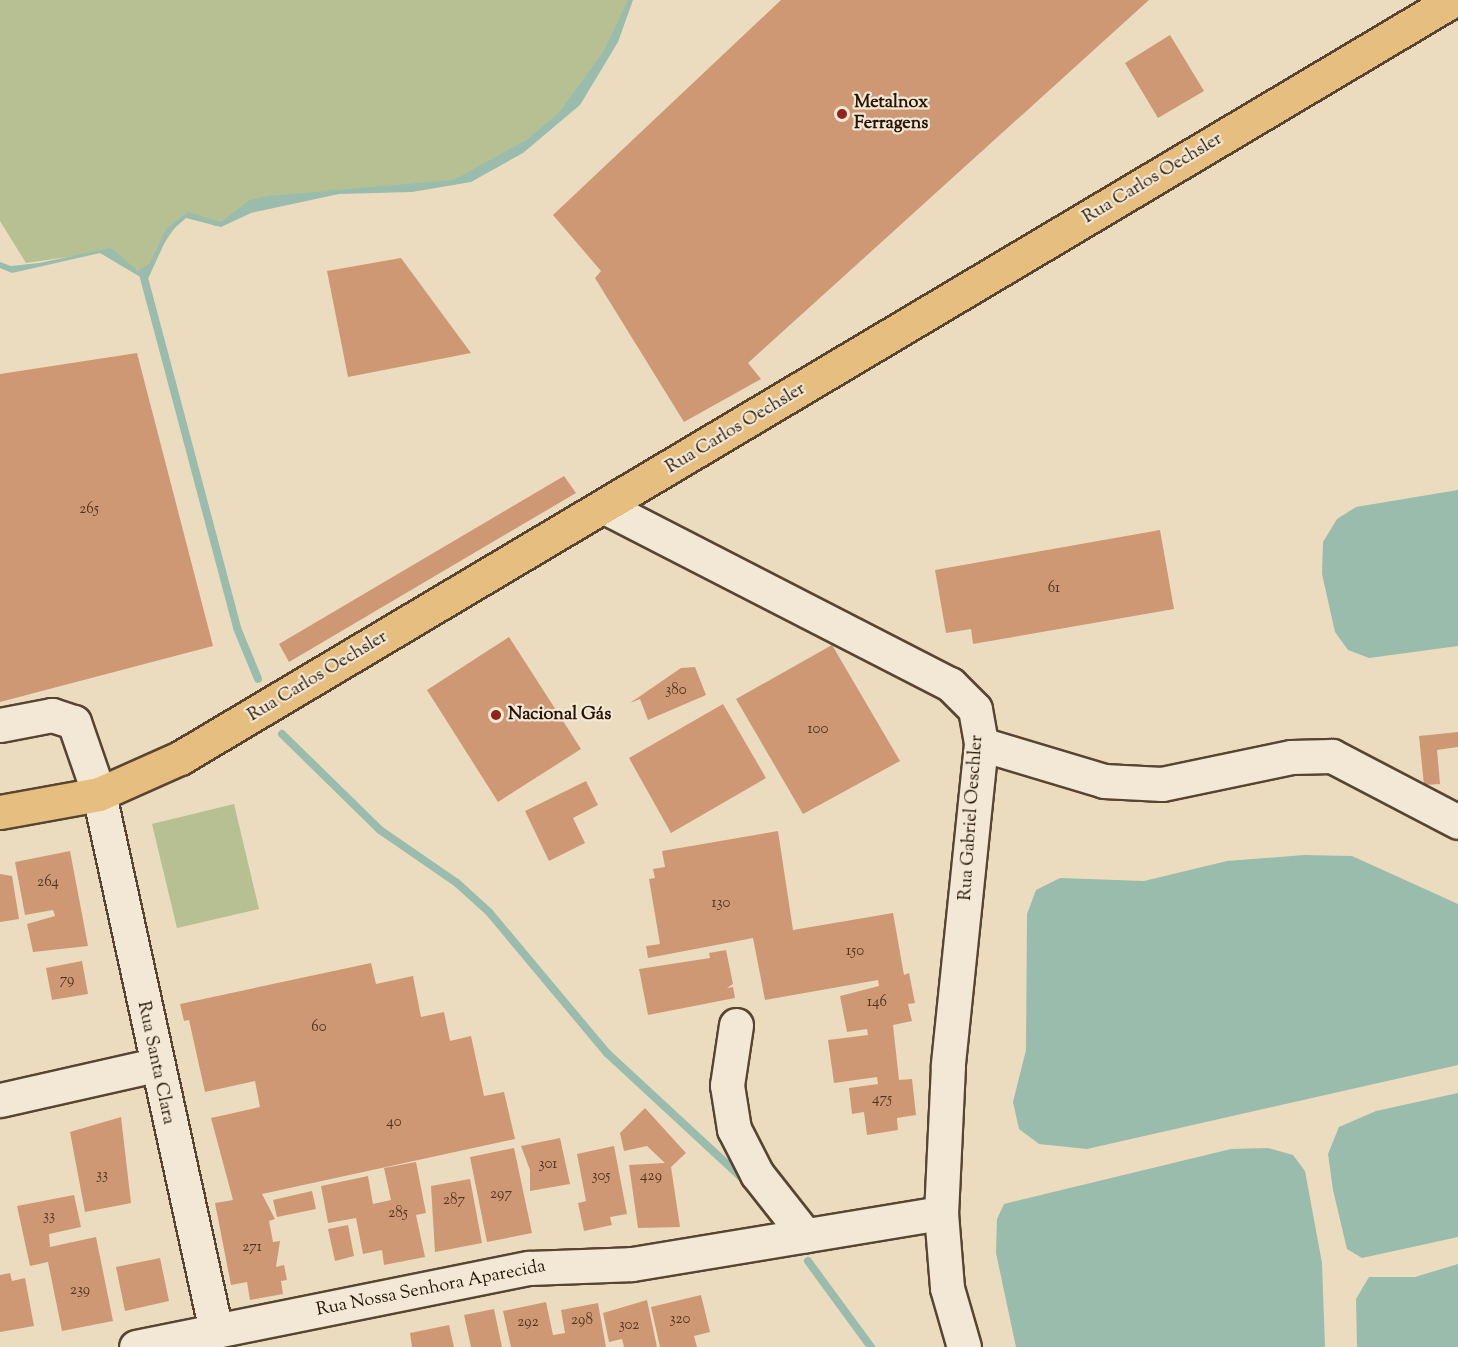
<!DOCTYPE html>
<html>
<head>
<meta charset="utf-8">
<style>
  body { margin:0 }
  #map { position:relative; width:1458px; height:1347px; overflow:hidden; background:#ebdcbf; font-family:"Sorts Mill Goudy",serif }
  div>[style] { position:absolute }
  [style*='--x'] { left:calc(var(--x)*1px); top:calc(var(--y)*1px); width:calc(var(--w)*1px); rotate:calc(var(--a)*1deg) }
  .green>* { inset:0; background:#b6c093 }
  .water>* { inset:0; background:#99bcad }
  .stream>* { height:8px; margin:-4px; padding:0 4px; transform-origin:4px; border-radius:4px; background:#99bcad }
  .building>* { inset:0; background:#cf9874 }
  .roads { filter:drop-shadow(2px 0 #584531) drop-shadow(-2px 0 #584531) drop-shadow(0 2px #584531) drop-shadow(0 -2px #584531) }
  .minor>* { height:33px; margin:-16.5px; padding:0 16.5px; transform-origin:16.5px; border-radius:16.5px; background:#f2e8d5 }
  .major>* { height:33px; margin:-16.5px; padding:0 16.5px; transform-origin:16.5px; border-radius:16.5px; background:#e6be80 }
  .dots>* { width:16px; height:16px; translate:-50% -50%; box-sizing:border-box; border:3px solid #f2e8d5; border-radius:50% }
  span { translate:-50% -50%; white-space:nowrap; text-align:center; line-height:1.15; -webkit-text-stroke:4.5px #f2e8d5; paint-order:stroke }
  .number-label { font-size:15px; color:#51341e }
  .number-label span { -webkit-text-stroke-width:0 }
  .poi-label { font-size:18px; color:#271302; font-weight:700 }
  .left { translate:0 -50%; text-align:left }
  .street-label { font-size:18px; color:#271302 }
</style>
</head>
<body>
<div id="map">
  <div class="green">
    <div style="clip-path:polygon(0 0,630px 0,613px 45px,563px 116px,459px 183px,341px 191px,267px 204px,215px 226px,193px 216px,181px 219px,143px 274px,109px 251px,26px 263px,0 221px)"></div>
    <div style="clip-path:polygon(234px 804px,259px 909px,177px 928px,152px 824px)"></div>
  </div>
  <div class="water">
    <div style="clip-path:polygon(628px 0,633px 0,618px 42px,580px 105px,523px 153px,471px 182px,412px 192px,339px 194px,251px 213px,221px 227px,186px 218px,169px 233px,147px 281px,100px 253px,12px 273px,0 268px,0 262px,11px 266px,39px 263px,111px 248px,138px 271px,150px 263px,166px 229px,188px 212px,221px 222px,250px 200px,268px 196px,454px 180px,526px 140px,558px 114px,604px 51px)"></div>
    <div style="clip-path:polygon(1458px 490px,1458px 646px,1369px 658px,1348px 650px,1335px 632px,1322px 574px,1323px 542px,1337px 519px,1356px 507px)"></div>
    <div style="clip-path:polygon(1304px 855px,1352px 856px,1458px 904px,1458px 1065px,1087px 1149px,1039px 1144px,1019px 1129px,1013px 1102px,1026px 1050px,1027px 914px,1036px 890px,1060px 878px,1144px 881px,1227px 861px)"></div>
    <div style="clip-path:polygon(1458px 1093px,1458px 1237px,1362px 1258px,1347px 1249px,1333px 1190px,1328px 1154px,1339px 1127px,1376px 1111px)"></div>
    <div style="clip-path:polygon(1268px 1148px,1293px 1155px,1305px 1171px,1322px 1263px,1325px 1347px,1016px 1347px,996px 1253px,997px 1219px,1004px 1204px,1231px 1149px)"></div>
    <div style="clip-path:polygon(1458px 1264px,1458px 1347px,1357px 1347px,1356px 1299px,1369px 1277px,1415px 1277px)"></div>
  </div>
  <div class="stream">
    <div style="--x:143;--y:274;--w:366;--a:75.1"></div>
    <div style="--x:237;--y:628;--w:55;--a:67.6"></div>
    <div style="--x:282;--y:734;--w:137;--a:44.4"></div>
    <div style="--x:380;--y:830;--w:93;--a:34.5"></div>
    <div style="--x:457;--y:883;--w:43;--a:42.2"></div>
    <div style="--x:489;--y:912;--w:184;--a:50.1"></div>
    <div style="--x:607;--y:1053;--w:187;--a:42.8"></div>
    <div style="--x:808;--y:1261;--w:107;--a:53.8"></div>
  </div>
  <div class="building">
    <div style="clip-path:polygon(781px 0,1149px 0,748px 363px,761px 379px,684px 422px,595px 278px,601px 271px,553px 215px)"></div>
    <div style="clip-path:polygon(1170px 35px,1204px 91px,1158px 118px,1125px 63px)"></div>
    <div style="clip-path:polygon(401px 258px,471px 353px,348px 377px,327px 271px)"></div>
    <div style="clip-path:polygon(137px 353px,213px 646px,0 702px,0 374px)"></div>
    <div style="clip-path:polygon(564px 476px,576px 493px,289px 662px,279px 644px)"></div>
    <div style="clip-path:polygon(1160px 530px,1174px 609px,973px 644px,971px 629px,946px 633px,935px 570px)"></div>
    <div style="clip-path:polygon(509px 637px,581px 749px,498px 802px,427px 690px)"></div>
    <div style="clip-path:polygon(832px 645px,900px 761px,803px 814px,736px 699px)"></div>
    <div style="clip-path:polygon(695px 667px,706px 695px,648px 720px,640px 699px,630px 703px,681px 668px)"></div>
    <div style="clip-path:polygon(723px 704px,766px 778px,671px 833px,629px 758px)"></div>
    <div style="clip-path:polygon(1458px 732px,1458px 747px,1437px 750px,1440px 784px,1424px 785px,1419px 736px)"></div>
    <div style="clip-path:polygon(586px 781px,598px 805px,573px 818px,585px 843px,549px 861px,525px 811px)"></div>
    <div style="clip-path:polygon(778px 831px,793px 930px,893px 913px,904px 975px,909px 973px,915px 1003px,908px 1004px,912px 1021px,893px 1025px,899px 1080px,912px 1079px,916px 1115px,897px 1118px,898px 1130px,867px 1135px,864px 1112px,852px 1114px,849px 1088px,878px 1084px,877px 1077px,834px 1083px,828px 1040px,868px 1035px,867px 1029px,847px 1032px,840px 996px,879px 986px,878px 980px,765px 1000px,753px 938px,648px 958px,646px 946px,660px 944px,649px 879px,655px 878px,653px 869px,665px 867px,662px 851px)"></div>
    <div style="clip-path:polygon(70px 851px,88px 946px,33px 952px,27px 924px,55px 916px,53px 910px,25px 915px,15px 862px)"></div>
    <div style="clip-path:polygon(0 874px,12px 876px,19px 919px,0 922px)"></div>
    <div style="clip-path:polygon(726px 950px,733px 984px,727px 988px,733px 987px,735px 998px,648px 1015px,639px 969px,710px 958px,709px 953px)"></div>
    <div style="clip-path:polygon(82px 961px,88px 994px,52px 1000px,46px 968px)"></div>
    <div style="clip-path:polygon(371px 963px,376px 984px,413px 976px,421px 1017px,444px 1012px,450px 1041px,471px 1036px,484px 1096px,504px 1092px,515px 1139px,262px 1194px,275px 1219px,269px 1221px,273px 1242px,280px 1241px,276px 1267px,284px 1265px,287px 1280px,281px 1281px,283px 1294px,250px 1300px,247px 1282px,231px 1285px,215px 1203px,233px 1200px,211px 1118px,260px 1107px,255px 1081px,205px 1092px,189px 1020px,184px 1021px,180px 1004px)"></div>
    <div style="clip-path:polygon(645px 1108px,686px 1153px,671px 1167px,680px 1227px,638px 1228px,629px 1165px,665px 1163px,647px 1146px,624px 1151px,620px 1133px)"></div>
    <div style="clip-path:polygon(121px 1117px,131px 1203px,85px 1212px,70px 1132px)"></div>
    <div style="clip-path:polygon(560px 1138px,570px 1184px,530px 1191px,530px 1170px,521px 1146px)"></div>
    <div style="clip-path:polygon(614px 1146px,627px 1214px,610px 1217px,612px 1225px,584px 1231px,578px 1203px,586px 1201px,577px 1154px)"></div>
    <div style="clip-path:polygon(514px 1148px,532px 1233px,487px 1242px,470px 1157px)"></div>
    <div style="clip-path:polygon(416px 1162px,426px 1213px,416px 1215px,425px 1257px,384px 1265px,382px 1250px,363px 1254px,356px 1218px,328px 1223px,321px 1186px,368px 1176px,373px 1204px,391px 1200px,384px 1168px)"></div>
    <div style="clip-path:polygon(470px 1179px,482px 1243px,435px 1252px,431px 1186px)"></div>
    <div style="clip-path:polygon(312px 1191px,316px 1209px,277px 1217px,273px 1200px)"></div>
    <div style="clip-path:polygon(74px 1195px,81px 1227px,49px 1234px,50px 1247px,96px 1237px,113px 1321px,62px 1331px,48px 1262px,30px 1266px,17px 1206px)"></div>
    <div style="clip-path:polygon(348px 1225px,354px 1256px,335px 1261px,328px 1229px)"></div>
    <div style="clip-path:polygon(160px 1258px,169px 1301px,125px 1311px,116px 1267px)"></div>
    <div style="clip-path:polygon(10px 1273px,12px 1281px,25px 1278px,34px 1326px,0 1332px,0 1275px)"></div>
    <div style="clip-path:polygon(701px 1295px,710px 1332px,694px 1336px,697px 1347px,660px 1347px,651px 1307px)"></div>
    <div style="clip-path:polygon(647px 1300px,657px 1347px,624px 1347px,622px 1339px,609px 1342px,603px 1313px)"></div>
    <div style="clip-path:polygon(546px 1302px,553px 1335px,565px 1333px,561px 1310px,598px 1303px,606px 1347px,511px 1347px,503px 1311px)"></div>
    <div style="clip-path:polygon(494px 1309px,502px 1347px,471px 1347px,464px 1315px)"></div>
    <div style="clip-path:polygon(449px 1325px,454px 1347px,412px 1347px,410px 1333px)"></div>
  </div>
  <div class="roads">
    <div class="minor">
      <div style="--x:605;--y:507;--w:388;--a:27.2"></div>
      <div style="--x:950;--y:684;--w:35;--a:45"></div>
      <div style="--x:975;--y:709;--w:36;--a:80"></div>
      <div style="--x:981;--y:744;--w:324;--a:95.9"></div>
      <div style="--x:948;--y:1066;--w:147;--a:92.7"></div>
      <div style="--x:941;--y:1213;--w:75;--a:85.4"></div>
      <div style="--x:947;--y:1288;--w:61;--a:73.9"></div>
      <div style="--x:0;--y:725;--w:53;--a:-10.9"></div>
      <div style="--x:52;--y:715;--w:23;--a:18"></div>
      <div style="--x:74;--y:722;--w:76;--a:70.9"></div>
      <div style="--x:99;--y:794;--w:550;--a:77.71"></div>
      <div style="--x:981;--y:744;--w:128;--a:16.7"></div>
      <div style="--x:1104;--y:781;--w:58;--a:3"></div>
      <div style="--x:1162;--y:784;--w:132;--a:-11.8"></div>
      <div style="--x:1291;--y:757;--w:41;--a:-1.4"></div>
      <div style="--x:1332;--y:756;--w:142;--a:27.6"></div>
      <div style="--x:736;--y:1025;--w:61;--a:98.5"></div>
      <div style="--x:727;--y:1085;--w:45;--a:81"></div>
      <div style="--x:734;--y:1129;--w:51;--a:62.9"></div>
      <div style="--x:757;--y:1174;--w:78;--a:51.8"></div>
      <div style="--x:0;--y:1100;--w:159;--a:-12.7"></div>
      <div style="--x:136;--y:1347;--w:401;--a:-11.4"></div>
      <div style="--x:529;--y:1268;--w:103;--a:-2.2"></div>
      <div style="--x:632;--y:1264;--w:313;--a:-9.4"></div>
    </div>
    <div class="major">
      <div style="--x:0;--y:812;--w:101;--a:-10.3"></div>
      <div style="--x:99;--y:794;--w:89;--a:-24"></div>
      <div style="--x:180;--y:758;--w:1482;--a:-30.77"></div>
    </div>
  </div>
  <div class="dots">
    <div style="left:842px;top:114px;background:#8f2418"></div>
    <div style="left:496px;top:715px;background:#8f2418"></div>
  </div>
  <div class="number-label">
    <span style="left:89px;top:510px">265</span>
    <span style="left:1054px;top:589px">61</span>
    <span style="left:676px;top:691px">380</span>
    <span style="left:818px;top:730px">100</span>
    <span style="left:48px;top:883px">264</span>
    <span style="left:721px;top:904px">130</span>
    <span style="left:855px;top:952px">150</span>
    <span style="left:67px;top:981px">79</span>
    <span style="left:877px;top:1003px">146</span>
    <span style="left:319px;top:1028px">60</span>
    <span style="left:882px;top:1100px">475</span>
    <span style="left:394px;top:1123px">40</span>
    <span style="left:548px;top:1165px">301</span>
    <span style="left:102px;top:1176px">33</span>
    <span style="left:601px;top:1177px">305</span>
    <span style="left:651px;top:1177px">429</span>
    <span style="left:501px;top:1195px">297</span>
    <span style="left:454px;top:1201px">287</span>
    <span style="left:398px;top:1214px">285</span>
    <span style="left:49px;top:1217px">33</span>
    <span style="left:252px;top:1248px">271</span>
    <span style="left:80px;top:1291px">239</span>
    <span style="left:680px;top:1320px">320</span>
    <span style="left:582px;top:1321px">298</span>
    <span style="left:528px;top:1323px">292</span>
    <span style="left:629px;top:1326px">302</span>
  </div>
  <div class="poi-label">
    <span class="left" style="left:854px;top:114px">Metalnox<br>Ferragens</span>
    <span class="left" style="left:508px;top:715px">Nacional Gás</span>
  </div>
  <div class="street-label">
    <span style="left:1153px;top:179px;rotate:-31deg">Rua Carlos Oechsler</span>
    <span style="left:736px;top:429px;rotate:-31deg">Rua Carlos Oechsler</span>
    <span style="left:318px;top:677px;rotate:-31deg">Rua Carlos Oechsler</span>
    <span style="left:972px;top:818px;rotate:-86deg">Rua Gabriel Oeschler</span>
    <span style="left:155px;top:1063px;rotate:78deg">Rua Santa Clara</span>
    <span style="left:431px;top:1289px;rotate:-11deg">Rua Nossa Senhora Aparecida</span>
  </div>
</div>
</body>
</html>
